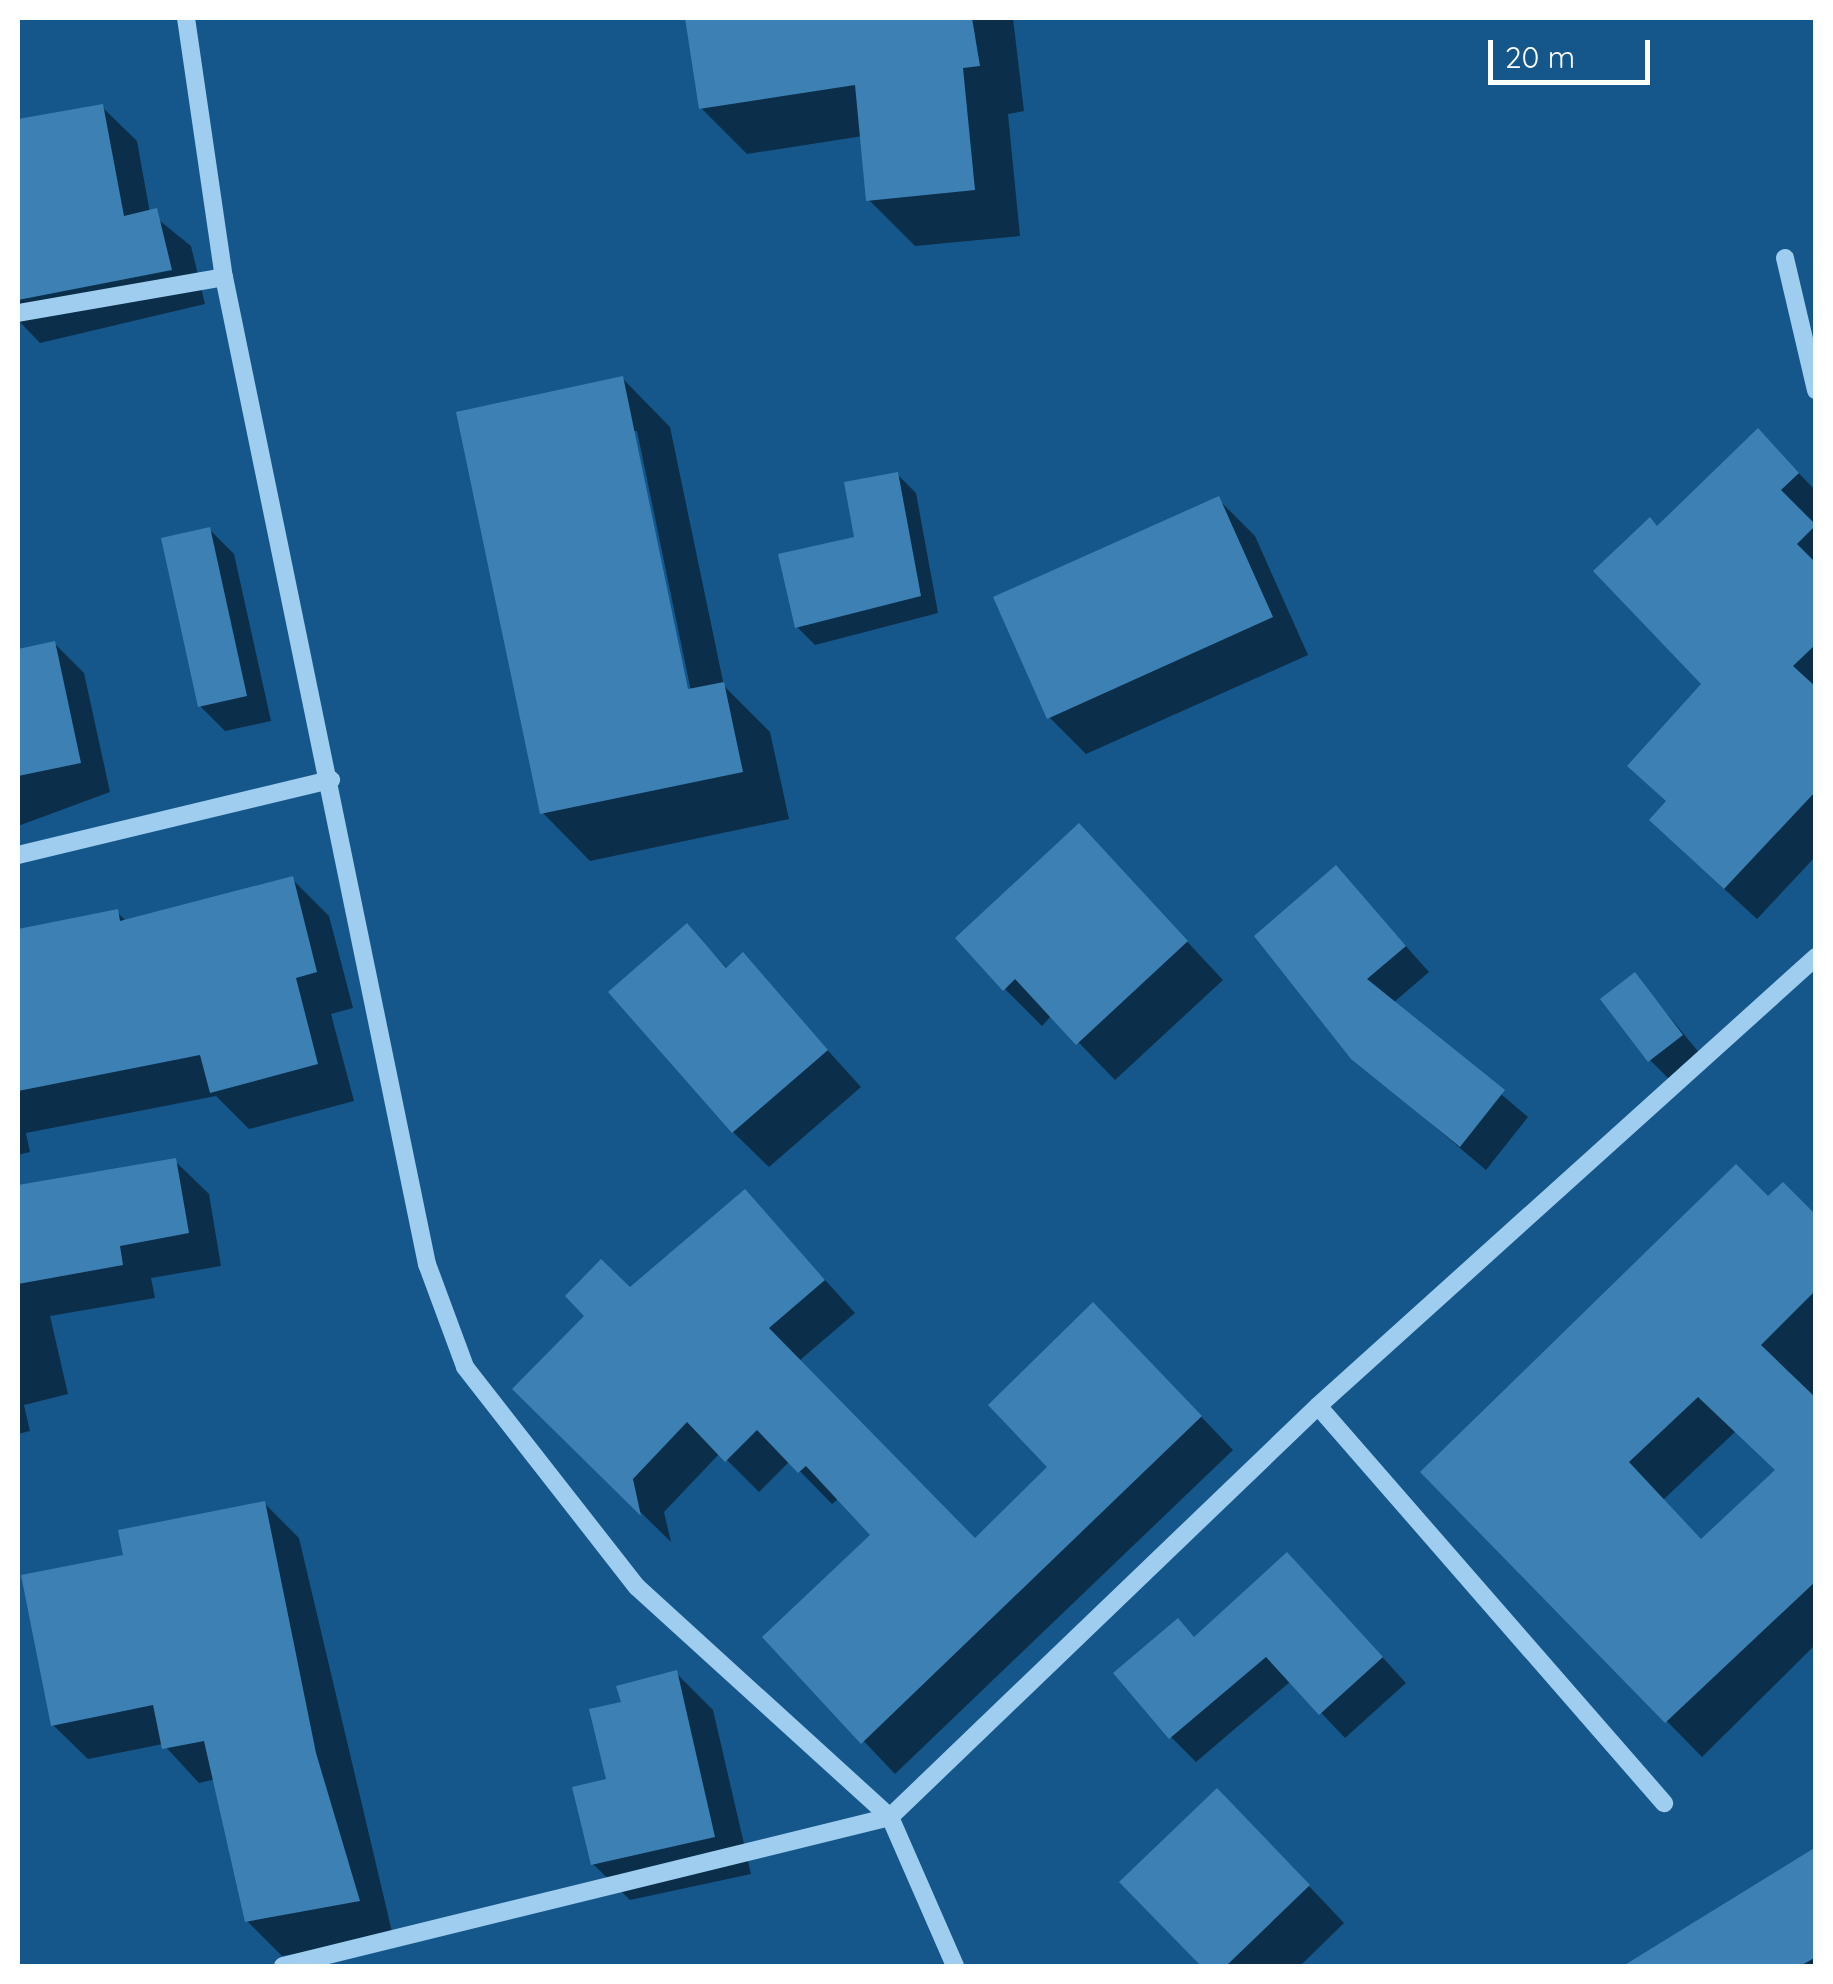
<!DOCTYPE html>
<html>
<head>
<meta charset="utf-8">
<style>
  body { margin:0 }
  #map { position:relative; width:1833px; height:1984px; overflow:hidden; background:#15578b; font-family:Quicksand,sans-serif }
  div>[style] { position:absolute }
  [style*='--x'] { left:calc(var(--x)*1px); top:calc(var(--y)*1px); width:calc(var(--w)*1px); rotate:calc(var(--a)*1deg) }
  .shadow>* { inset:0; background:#0007 }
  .building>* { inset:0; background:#3d81b4 }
  .minor>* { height:18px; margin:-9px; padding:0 9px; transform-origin:9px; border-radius:9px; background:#9ecdef }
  span { translate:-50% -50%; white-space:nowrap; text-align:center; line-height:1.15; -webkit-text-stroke:9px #15578b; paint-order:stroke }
  .frame { position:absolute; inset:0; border:20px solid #fff; pointer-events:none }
  .scale { position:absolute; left:1488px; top:40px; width:162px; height:45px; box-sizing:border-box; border:5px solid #fff; border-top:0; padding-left:12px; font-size:30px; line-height:35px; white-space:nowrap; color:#fff; -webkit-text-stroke:8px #15578b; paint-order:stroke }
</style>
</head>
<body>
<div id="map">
  <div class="shadow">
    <div style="clip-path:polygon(687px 18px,1013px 18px,1024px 111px,1008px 114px,1020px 236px,915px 246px,869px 200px,863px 136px,747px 154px,701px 108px)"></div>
    <div style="clip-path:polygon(102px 107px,137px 141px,150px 213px,191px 246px,205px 304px,40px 343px,18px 320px,18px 122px)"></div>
    <div style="clip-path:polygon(evenodd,623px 379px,670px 427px,724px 686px,770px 732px,789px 819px,590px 861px,543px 813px,623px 379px,632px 431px,637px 431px,693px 701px,688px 702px,632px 431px)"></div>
    <div style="clip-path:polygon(1789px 463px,1816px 491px,1816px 856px,1757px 919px,1684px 852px,1668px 803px,1705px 684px,1657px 529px)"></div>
    <div style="clip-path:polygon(897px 474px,916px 493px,938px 613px,815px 645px,797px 627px)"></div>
    <div style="clip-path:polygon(1218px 499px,1255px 536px,1308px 655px,1086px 754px,1049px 717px)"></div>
    <div style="clip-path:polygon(209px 529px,234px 554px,271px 721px,225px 731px,200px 706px)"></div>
    <div style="clip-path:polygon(54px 643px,84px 673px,110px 792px,18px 826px,18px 651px)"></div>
    <div style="clip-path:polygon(1079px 826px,1223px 980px,1115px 1080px,1052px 1015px,1042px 1026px,1005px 989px)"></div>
    <div style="clip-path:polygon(1336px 868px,1429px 972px,1393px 1003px,1528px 1117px,1486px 1170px,1352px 1057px)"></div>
    <div style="clip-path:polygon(292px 879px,329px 916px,353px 1008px,331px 1014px,354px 1101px,249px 1129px,216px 1096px,26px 1133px,30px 1152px,18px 1155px,18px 932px,117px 912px,127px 922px)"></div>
    <div style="clip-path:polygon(687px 926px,728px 969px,742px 956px,861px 1087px,769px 1167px,733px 1132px)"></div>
    <div style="clip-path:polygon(1635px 975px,1706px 1061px,1675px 1085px,1650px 1060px)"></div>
    <div style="clip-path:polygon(175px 1161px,209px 1194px,221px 1266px,151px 1278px,155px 1298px,50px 1316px,68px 1394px,24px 1405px,30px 1431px,18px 1434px,18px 1201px)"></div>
    <div style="clip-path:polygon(745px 1192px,855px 1313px,799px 1361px,976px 1541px,1051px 1467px,1125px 1337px,1233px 1450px,895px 1774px,765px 1637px,873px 1535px,839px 1498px,832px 1504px,790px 1461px,759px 1492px,720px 1453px,664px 1512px,671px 1542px,515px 1389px)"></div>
    <div style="clip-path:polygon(evenodd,1768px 1199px,1816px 1218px,1816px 1644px,1702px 1757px,1423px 1472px,1768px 1199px,1736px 1431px,1778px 1471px,1702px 1541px,1663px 1500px,1736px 1431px)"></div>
    <div style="clip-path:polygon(265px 1504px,299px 1538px,393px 1936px,282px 1956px,247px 1921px,216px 1779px,199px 1783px,163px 1744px,88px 1759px,53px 1725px,126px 1557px)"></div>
    <div style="clip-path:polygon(1312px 1580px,1406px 1683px,1345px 1738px,1291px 1681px,1196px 1762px,1171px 1737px,1196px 1639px)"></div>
    <div style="clip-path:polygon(676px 1673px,713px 1710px,751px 1874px,630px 1900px,593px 1864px,609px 1781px,624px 1704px)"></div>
    <div style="clip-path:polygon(1254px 1828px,1344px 1923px,1300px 1966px,1204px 1966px,1123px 1882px)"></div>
    <div style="clip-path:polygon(1816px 1850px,1816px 1966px,1633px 1966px,1631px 1964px)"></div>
  </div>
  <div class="building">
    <div style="clip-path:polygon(685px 18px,972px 18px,980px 66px,963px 68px,975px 190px,866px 201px,855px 85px,699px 109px)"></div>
    <div style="clip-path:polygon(103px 104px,124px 216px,157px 208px,172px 270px,18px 300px,18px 119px)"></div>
    <div style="clip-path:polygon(623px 376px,688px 689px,724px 682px,743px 772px,540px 814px,456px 412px)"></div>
    <div style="clip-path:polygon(1758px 428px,1799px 473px,1781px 490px,1816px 525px,1797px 544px,1816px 563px,1816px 644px,1793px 666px,1816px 687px,1816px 791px,1724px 889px,1649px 820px,1666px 801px,1627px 766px,1701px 684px,1593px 571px,1650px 517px,1657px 526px)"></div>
    <div style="clip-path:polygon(898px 472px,921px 596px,795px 628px,778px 554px,854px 537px,844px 482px)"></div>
    <div style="clip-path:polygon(1219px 496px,1273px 617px,1047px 719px,993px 597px)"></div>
    <div style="clip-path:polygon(210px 527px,247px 696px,198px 707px,161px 538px)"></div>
    <div style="clip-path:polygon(55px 641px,81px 763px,18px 776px,18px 649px)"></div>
    <div style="clip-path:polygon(1079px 823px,1188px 941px,1076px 1045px,1015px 979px,1003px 991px,955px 938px)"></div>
    <div style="clip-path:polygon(1336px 865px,1406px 946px,1367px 979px,1505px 1090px,1460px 1147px,1351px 1059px,1254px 936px)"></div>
    <div style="clip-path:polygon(293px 876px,317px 972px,296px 978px,318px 1064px,210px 1093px,200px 1055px,18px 1091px,18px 929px,118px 909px,120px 921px)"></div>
    <div style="clip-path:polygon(687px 923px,726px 968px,743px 952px,828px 1050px,732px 1133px,608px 992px)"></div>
    <div style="clip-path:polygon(1635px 972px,1683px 1035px,1648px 1062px,1600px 999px)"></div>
    <div style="clip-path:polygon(176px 1158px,189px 1233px,120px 1246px,123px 1265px,18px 1284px,18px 1185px)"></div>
    <div style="clip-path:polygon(evenodd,1736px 1164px,1768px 1196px,1783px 1182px,1816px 1215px,1816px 1290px,1761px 1345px,1816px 1398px,1816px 1581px,1665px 1723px,1420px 1472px,1736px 1164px,1698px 1397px,1775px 1470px,1701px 1539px,1629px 1462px,1698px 1397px)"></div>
    <div style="clip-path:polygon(745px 1189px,825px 1280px,769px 1328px,975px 1538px,1047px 1467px,988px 1405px,1093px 1302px,1202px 1416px,861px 1744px,762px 1637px,870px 1535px,806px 1466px,798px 1473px,757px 1430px,725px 1462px,687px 1422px,633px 1479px,641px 1516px,512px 1389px,584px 1316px,565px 1296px,601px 1259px,630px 1287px)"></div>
    <div style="clip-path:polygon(265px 1501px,316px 1753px,360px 1901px,245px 1922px,204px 1741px,162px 1749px,153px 1705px,51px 1726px,21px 1575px,123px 1555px,118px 1530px)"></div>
    <div style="clip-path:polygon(1287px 1552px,1383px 1657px,1319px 1715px,1266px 1657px,1169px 1739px,1113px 1673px,1178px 1618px,1194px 1637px)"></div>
    <div style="clip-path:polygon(677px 1670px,715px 1837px,591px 1865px,572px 1787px,606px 1779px,589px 1709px,621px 1702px,616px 1686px)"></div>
    <div style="clip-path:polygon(1217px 1788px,1310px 1885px,1226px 1966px,1201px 1966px,1119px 1882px)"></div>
    <div style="clip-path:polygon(1816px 1847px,1816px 1957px,1800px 1966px,1623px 1966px)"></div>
  </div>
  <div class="minor">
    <div style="--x:186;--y:18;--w:262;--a:81.7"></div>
    <div style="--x:224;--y:277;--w:1008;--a:78.38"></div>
    <div style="--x:427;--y:1264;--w:110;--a:69.7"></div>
    <div style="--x:465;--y:1367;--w:279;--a:52"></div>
    <div style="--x:637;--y:1587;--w:342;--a:42.3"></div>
    <div style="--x:890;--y:1817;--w:163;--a:66.4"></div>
    <div style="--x:1785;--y:258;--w:136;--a:76.8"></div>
    <div style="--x:18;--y:313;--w:209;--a:-9.9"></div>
    <div style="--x:18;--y:855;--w:322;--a:-13.5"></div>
    <div style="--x:1318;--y:1406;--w:527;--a:48.93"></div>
    <div style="--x:283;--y:1966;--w:625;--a:-13.79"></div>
    <div style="--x:890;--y:1817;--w:593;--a:-43.84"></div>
    <div style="--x:1318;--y:1406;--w:671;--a:-42.04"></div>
  </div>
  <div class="frame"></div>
  <div class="scale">20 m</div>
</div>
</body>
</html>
